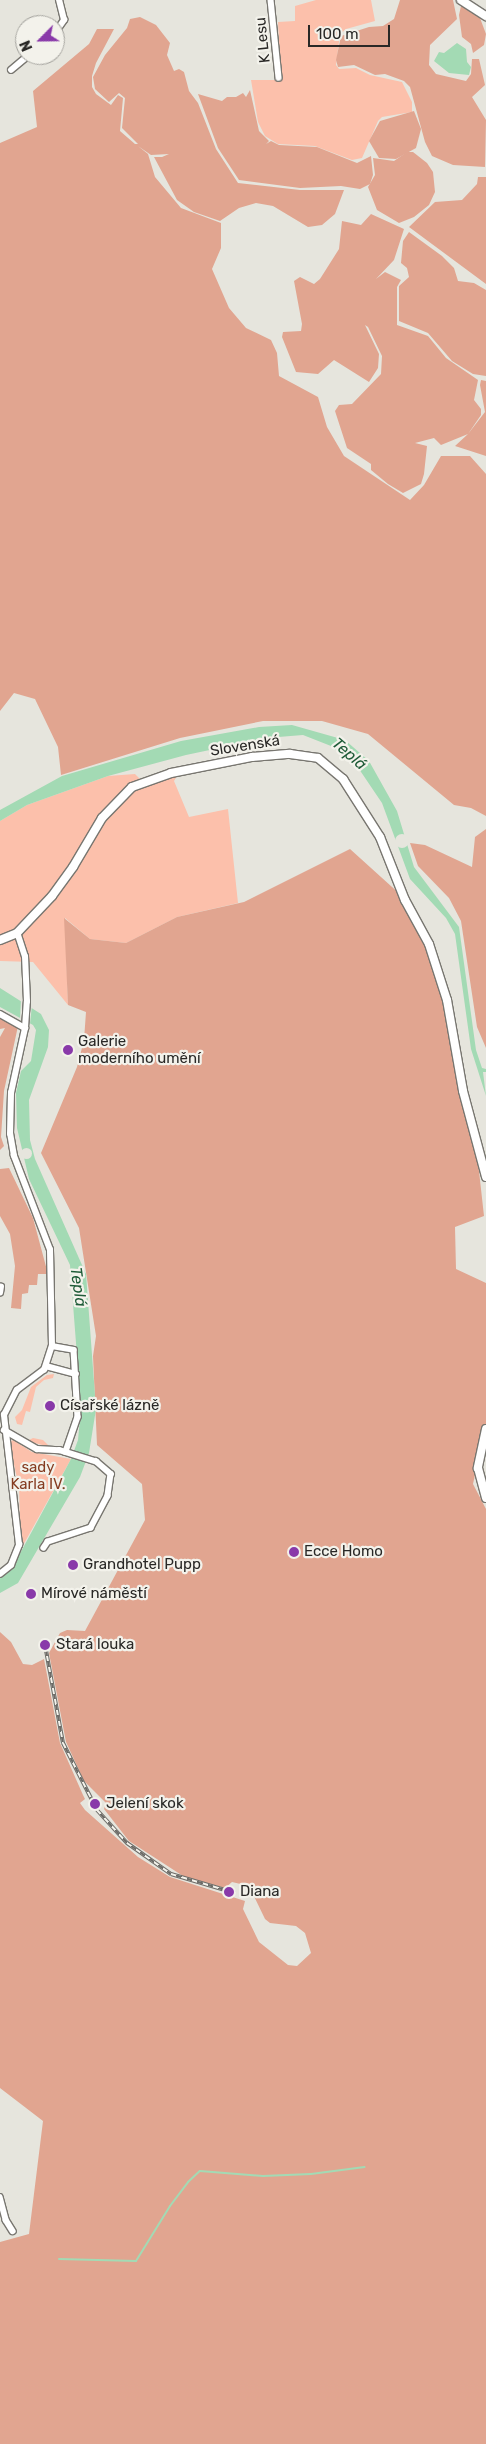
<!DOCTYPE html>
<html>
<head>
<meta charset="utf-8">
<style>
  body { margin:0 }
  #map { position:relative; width:486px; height:2444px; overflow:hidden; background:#e6e5dd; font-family:Rubik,sans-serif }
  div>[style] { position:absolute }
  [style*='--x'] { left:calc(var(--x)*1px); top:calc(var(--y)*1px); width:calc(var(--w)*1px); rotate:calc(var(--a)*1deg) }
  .green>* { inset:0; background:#fcc0ab }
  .forest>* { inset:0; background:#e1a590 }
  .water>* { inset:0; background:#a3dab4 }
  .pier>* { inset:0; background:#e6e5dd }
  .round { border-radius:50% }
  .stream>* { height:2px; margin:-1px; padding:0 1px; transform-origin:1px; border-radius:1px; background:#a3dab4 }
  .roads { filter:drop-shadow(1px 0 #787670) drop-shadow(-1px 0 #787670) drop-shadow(0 1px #787670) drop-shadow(0 -1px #787670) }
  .street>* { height:5.5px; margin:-2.75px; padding:0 2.75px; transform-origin:2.75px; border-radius:2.75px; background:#fff }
  .secondary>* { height:8px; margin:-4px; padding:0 4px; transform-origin:4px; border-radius:4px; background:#fff }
  .rail>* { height:4px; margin-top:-2px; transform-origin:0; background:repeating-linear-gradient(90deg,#f3f2eb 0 5.5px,#6c6b67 0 11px); box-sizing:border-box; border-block:1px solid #6c6b67 }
  .dots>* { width:14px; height:14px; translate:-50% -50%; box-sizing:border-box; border:2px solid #f3f2eb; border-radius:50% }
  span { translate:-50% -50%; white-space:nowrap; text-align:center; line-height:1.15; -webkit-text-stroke:4.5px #f3f2eb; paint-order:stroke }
  .street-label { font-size:15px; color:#292826 }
  .poi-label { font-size:15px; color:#292826 }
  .left { translate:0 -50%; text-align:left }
  .park-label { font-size:15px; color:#853c21 }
  .water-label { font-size:16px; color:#1f5c38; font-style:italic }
  .north { position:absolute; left:15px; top:15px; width:50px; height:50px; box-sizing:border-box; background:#f3f2eb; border:1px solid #a2a19c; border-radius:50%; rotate:247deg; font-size:14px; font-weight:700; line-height:20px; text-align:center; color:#292826 }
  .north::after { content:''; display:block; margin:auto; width:18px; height:22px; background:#8939a9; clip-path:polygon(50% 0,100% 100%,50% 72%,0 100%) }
  .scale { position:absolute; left:308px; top:25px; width:82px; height:22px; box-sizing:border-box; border:2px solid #292826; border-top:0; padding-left:6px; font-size:15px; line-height:18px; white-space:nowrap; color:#292826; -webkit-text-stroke:4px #f3f2eb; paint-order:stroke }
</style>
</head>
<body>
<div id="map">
  <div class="green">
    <div style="clip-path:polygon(316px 0,371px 0,375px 21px,346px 29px,340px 34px,336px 65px,339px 69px,356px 68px,370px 75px,402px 82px,412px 102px,412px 112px,382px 117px,378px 121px,362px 158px,352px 160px,315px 146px,278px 144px,265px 136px,258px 122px,251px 80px,281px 80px,278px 22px,295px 21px,295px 6px)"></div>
    <div style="clip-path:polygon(135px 774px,145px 784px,177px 776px,174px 781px,189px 817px,228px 809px,238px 903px,177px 917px,126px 943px,90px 939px,65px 918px,68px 1005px,33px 962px,0 961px,0 821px,27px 805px,108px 776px)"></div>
    <div style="clip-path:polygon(54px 1374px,53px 1378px,44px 1380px,36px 1387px,30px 1412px,26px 1411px,22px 1425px,17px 1424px,15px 1417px,22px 1410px,31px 1387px,47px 1375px)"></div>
    <div style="clip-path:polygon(33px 1438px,43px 1440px,50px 1447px,27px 1441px)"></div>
    <div style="clip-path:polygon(13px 1440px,32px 1452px,71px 1459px,21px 1549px,19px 1487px,9px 1442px)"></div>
  </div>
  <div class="forest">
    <div style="clip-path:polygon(400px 0,453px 0,457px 19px,430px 45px,429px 65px,436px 74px,466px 81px,471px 74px,472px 59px,479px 59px,485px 85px,472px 97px,486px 120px,485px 167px,453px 165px,432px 156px,425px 142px,410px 87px,404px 81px,385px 74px,375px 75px,354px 65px,338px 67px,336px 60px,341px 36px,369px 27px,383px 26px,394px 19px)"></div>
    <div style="clip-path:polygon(461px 6px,480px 18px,486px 34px,484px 45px,473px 53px,471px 44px,462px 37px,459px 15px)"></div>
    <div style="clip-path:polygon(140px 17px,156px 25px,170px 43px,167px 55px,174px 71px,179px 69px,184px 72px,189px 91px,198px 103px,216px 149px,238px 183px,300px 190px,344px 190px,335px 214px,322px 225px,308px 227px,273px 206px,256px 203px,239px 208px,220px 221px,194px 212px,177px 200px,154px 157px,162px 157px,169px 154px,151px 155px,138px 146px,148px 154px,155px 177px,181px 208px,221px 223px,221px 248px,212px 269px,229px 308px,246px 328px,271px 340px,277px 353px,279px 376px,318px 397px,327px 427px,344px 456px,410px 500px,424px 485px,441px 456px,470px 456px,486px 474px,486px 816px,471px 808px,454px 805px,368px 734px,322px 721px,263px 721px,180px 738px,61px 775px,58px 747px,35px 699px,14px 693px,0 711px,0 143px,37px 127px,33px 91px,89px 44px,97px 29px,114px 29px,96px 63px,92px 76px,92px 87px,96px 94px,111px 105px,118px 95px,123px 98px,120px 131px,135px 144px,138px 144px,122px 128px,125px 98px,119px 93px,109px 102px,95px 89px,93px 77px,105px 55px,127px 28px,130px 19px)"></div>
    <div style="clip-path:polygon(250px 90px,259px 131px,269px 141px,266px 144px,271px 141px,279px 145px,317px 147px,357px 163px,371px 156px,373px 175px,370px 184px,360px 189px,341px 186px,300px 188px,239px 180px,218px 148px,198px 94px,222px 101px,227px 97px,236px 97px,243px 93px,246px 97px)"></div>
    <div style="clip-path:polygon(414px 111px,421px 129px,416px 148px,396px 159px,379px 158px,369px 141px,380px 121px)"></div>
    <div style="clip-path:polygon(407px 152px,413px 152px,427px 163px,433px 172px,435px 192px,429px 205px,414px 217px,399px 223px,377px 210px,368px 187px,375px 175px,373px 158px,394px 161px)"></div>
    <div style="clip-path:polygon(478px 177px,486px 177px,486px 284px,409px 227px,435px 202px,462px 200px,477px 184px)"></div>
    <div style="clip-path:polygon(371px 214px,404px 229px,394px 260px,376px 279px,385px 272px,401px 280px,397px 287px,397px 325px,428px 336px,446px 358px,478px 380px,474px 400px,481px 409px,481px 415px,468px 434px,485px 412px,480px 385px,481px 380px,486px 381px,486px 456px,455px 446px,468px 434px,441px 445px,434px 438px,415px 443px,427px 446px,424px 474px,421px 484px,403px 493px,388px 484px,371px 470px,371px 464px,347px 448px,335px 411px,339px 405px,352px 404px,381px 374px,382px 356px,368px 327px,365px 325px,379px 354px,378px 368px,369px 382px,334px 360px,318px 374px,296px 372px,282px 337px,283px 332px,301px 331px,302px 324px,294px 281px,300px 277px,314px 284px,320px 279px,339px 249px,342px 221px,361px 225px)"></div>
    <div style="clip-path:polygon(409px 232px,442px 256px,454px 268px,458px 281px,474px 283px,486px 290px,486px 376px,473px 374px,452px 361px,428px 333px,399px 321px,399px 286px,409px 277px,407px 268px,401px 263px,403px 241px)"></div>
    <div style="clip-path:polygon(486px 829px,486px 1048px,477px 1027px,461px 921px,449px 898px,418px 866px,410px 843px,425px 845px,472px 867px,475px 837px)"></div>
    <div style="clip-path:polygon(350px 849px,402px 896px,435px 956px,479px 1171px,484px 1216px,455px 1227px,456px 1269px,486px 1283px,486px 1425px,473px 1484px,486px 1509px,486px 2444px,0 2444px,0 2242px,29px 2234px,43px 2121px,0 2088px,0 1632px,11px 1642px,23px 1664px,32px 1665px,44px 1659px,60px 1743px,83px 1795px,85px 1799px,80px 1803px,85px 1810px,138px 1857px,170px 1877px,245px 1901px,243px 1909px,259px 1942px,288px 1965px,297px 1966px,311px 1953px,305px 1933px,296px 1926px,270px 1923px,265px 1919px,249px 1886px,232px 1882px,225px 1888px,183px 1876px,129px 1841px,104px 1809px,106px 1803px,84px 1781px,66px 1742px,49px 1653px,60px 1633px,67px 1630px,85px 1631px,145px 1520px,142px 1484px,97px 1445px,93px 1356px,96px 1336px,79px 1228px,41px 1153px,77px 1067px,84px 1040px,86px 1012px,68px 1005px,64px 918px,90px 939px,126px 943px,177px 917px,244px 902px)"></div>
    <div style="clip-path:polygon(0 1016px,18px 1026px,4px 1091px,1px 1137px,4px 1146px,0 1150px,0 1037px,5px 1028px,0 1029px)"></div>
    <div style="clip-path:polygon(9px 1168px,33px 1218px,48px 1274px,38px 1274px,37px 1285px,29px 1285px,28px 1293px,22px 1294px,21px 1309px,11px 1308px,15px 1266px,10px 1234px,0 1216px,0 1169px)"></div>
  </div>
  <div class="water">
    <div style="clip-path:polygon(457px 43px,466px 49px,467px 62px,471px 67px,469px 75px,449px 73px,434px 61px,439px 52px,444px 53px)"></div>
    <div style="clip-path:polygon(292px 725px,345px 740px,369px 761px,397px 811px,414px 867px,459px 927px,476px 1050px,482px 1068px,486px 1069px,486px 1072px,483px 1072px,486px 1096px,471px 1049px,455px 934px,446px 918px,410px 879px,382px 803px,359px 769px,331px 746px,303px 735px,266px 738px,186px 755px,108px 776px,27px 805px,0 821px,0 810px,62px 776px,181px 741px,259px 727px)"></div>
    <div style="clip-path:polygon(0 988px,41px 1014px,49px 1030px,48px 1047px,29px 1100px,30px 1140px,35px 1159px,86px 1274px,96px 1409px,89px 1453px,80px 1477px,18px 1583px,0 1593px,0 1577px,17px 1559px,71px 1459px,78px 1440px,81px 1408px,70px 1265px,29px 1179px,17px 1128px,16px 1093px,21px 1071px,31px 1061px,36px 1030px,33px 1025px,0 1007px)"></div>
  </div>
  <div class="pier">
    <div class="round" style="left:395px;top:834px;width:14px;height:14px"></div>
    <div style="clip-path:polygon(21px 999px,32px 1005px,30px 1024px,20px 1019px)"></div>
    <div class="round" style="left:20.5px;top:1147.5px;width:11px;height:11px"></div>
  </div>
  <div class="stream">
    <div style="--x:59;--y:2259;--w:77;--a:1.5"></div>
    <div style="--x:136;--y:2261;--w:65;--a:-58.3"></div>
    <div style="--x:170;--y:2206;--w:30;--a:-53"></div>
    <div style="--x:188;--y:2182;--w:16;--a:-43"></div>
    <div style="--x:200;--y:2171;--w:63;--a:4.5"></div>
    <div style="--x:263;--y:2176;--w:48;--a:-2.4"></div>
    <div style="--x:311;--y:2174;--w:54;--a:-7.4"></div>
  </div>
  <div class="roads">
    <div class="street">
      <div style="--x:271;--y:0;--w:78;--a:84.1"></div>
      <div style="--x:55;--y:33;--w:16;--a:-55"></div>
      <div style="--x:64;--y:20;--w:21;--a:-104"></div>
      <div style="--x:11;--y:70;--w:23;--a:-40"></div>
      <div style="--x:0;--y:1014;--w:29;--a:29"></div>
      <div style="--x:0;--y:1293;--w:6;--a:-81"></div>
      <div style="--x:52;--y:1346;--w:22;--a:10"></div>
      <div style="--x:74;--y:1350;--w:67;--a:86.6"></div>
      <div style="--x:78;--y:1417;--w:37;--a:109"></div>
      <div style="--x:46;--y:1366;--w:31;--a:15"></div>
      <div style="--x:4;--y:1430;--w:38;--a:30"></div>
      <div style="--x:37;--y:1449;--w:22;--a:3"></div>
      <div style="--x:59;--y:1450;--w:39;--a:17"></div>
      <div style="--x:96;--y:1461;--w:20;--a:41"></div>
      <div style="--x:111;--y:1474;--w:22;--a:98"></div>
      <div style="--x:108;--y:1496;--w:36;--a:118"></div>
      <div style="--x:91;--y:1528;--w:45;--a:162"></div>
      <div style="--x:48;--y:1542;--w:7;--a:124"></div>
      <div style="--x:0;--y:1574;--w:14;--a:-39"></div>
      <div style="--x:11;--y:1565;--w:22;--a:-68"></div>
      <div style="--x:19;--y:1545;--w:131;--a:-96.6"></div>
      <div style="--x:4;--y:1415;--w:28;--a:-63"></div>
      <div style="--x:17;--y:1390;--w:34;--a:-37"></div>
      <div style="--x:44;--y:1370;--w:25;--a:-72"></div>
      <div style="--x:52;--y:1346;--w:96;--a:-91.2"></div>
      <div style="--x:50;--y:1250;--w:101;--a:-111"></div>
      <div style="--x:14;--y:1156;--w:22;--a:-100"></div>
      <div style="--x:10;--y:1134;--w:41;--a:-88.6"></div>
      <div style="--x:11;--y:1093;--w:66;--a:-77.8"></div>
      <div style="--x:25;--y:1028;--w:26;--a:-86"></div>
      <div style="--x:27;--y:1002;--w:45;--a:-92.5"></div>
      <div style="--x:25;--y:957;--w:25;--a:-108"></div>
      <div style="--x:0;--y:2197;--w:24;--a:75"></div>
      <div style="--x:6;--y:2220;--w:13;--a:58"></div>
    </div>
    <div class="secondary">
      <div style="--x:461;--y:0;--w:30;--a:33"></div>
      <div style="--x:0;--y:940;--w:18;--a:-22"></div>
      <div style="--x:17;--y:933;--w:51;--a:-46.6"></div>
      <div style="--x:52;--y:896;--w:36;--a:-54"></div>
      <div style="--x:73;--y:867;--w:57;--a:-59.4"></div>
      <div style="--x:102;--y:818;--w:43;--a:-45.9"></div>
      <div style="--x:132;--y:787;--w:41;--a:-19.7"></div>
      <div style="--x:171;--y:773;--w:83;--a:-11.2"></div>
      <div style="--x:252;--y:757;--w:38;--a:-5"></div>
      <div style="--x:290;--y:754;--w:28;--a:8"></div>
      <div style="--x:318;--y:758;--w:33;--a:40"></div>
      <div style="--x:343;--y:779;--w:69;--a:57.5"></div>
      <div style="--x:380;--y:837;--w:68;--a:68.4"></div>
      <div style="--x:405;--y:900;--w:50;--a:61.4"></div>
      <div style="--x:429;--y:944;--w:59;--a:72.2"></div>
      <div style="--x:447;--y:1000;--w:92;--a:80"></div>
      <div style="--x:463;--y:1091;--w:89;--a:75"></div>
      <div style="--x:486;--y:1429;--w:40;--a:102"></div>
      <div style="--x:478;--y:1468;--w:31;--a:75"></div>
    </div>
  </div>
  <div class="rail">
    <div style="--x:45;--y:1645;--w:100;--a:79.6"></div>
    <div style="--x:63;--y:1743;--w:75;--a:63.1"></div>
    <div style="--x:97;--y:1810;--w:45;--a:47.7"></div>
    <div style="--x:127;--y:1843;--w:54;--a:35.2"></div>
    <div style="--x:171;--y:1874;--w:67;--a:16.5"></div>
  </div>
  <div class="dots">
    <div style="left:68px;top:1050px;background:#8939a9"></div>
    <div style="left:50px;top:1406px;background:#8939a9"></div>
    <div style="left:294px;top:1552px;background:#8939a9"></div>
    <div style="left:73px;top:1565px;background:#8939a9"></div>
    <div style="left:31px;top:1594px;background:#8939a9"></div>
    <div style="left:45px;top:1645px;background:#8939a9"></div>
    <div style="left:95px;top:1804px;background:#8939a9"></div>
    <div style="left:229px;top:1892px;background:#8939a9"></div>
  </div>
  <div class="street-label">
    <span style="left:263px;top:40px;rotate:-96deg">K Lesu</span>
    <span style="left:245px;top:746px;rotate:-9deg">Slovenská</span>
  </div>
  <div class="poi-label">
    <span class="left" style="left:78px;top:1050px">Galerie<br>moderního umění</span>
    <span class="left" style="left:60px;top:1406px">Císařské lázně</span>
    <span class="left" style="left:304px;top:1552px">Ecce Homo</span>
    <span class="left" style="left:83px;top:1565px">Grandhotel Pupp</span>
    <span class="left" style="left:41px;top:1594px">Mírové náměstí</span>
    <span class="left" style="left:56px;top:1645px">Stará louka</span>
    <span class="left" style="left:106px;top:1804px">Jelení skok</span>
    <span class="left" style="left:240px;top:1892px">Diana</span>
  </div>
  <div class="park-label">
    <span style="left:38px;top:1476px">sady<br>Karla IV.</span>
  </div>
  <div class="water-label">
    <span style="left:349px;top:754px;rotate:41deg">Teplá</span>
    <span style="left:78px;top:1287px;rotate:82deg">Teplá</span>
  </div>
  <div class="north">N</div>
  <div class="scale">100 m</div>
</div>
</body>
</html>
